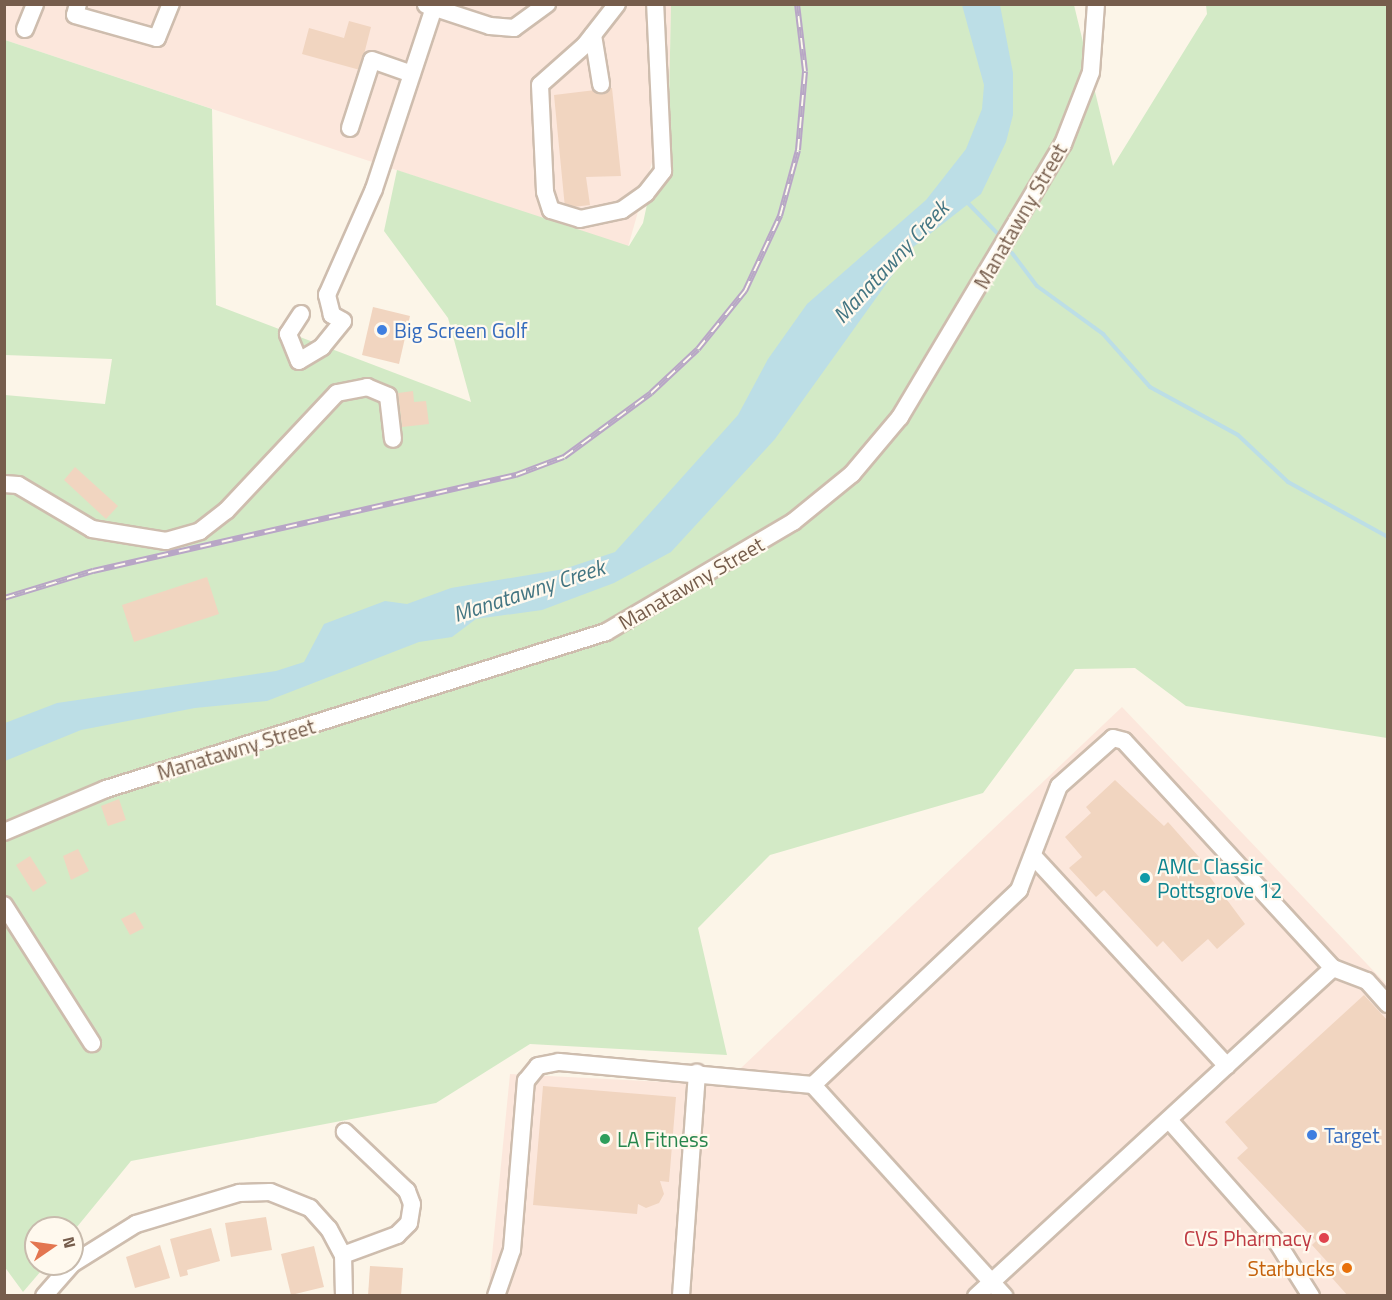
<!DOCTYPE html>
<html>
<head>
<meta charset="utf-8">
<style>
  body { margin:0 }
  #map { position:relative; width:1392px; height:1300px; overflow:hidden; background:#fcf5e8; font-family:"Titillium Web",sans-serif }
  div>[style] { position:absolute }
  [style*='--x'] { left:calc(var(--x)*1px); top:calc(var(--y)*1px); width:calc(var(--w)*1px); rotate:calc(var(--a)*1deg) }
  .commercial>* { inset:0; background:#fce7dc }
  .green>* { inset:0; background:#d3eac6 }
  .water>* { inset:0; background:#bcdee6 }
  .stream>* { height:4px; margin:-2px; padding:0 2px; transform-origin:2px; border-radius:2px; background:#bcdee6 }
  .building>* { inset:0; background:#f1d5c0 }
  .roads { filter:drop-shadow(2px 0 #cebdae) drop-shadow(-2px 0 #cebdae) drop-shadow(0 2px #cebdae) drop-shadow(0 -2px #cebdae) }
  .minor>* { height:16px; margin:-8px; padding:0 8px; transform-origin:8px; border-radius:8px; background:#fff }
  .rail>* { height:6px; margin-top:-3px; transform-origin:0; background:repeating-linear-gradient(90deg,#fff9ee 0 11px,#b8a6c6 0 22px); box-sizing:border-box; border-block:2px solid #b8a6c6 }
  .dots>* { width:16px; height:16px; translate:-50% -50%; box-sizing:border-box; border:3px solid #fff9ee; border-radius:50% }
  span { translate:-50% -50%; white-space:nowrap; text-align:center; line-height:1.15; -webkit-text-stroke:4.5px #fff9ee; paint-order:stroke }
  .street-label { font-size:21px; color:#765d4c }
  .shop-label { font-size:21px; color:#366cbe }
  .left { translate:0 -50%; text-align:left }
  .culture-label { font-size:21px; color:#0d838f }
  .leisure-label { font-size:21px; color:#27864d }
  .health-label { font-size:21px; color:#be3a42 }
  .right { translate:-100% -50%; text-align:right }
  .food-label { font-size:21px; color:#c56008 }
  .water-label { font-size:22px; color:#437582; font-style:italic }
  .frame { position:absolute; inset:0; border:6px solid #765d4c; pointer-events:none }
  .north { position:absolute; left:24px; top:1216px; width:60px; height:60px; box-sizing:border-box; background:#fff9ee; border:2px solid #c8bbad; border-radius:50%; rotate:77deg; font-size:16px; font-weight:700; line-height:24px; text-align:center; color:#765d4c }
  .north::after { content:''; display:block; margin:auto; width:21px; height:27px; background:#e37650; clip-path:polygon(50% 0,100% 100%,50% 72%,0 100%) }
</style>
</head>
<body>
<div id="map">
  <div class="commercial">
    <div style="clip-path:polygon(5px 5px,671px 5px,669px 102px,628px 247px,5px 40px)"></div>
    <div style="clip-path:polygon(1122px 707px,1387px 985px,1387px 1295px,488px 1296px,510px 1074px,723px 1085px)"></div>
  </div>
  <div class="green">
    <div style="clip-path:polygon(671px 5px,1074px 5px,1113px 166px,1207px 14px,1206px 5px,1387px 5px,1387px 738px,1186px 706px,1135px 668px,1075px 669px,983px 793px,770px 855px,698px 928px,727px 1055px,530px 1044px,436px 1103px,131px 1161px,72px 1233px,72px 1228px,36px 1228px,36px 1264px,47px 1264px,23px 1292px,4px 1266px,5px 395px,105px 404px,112px 359px,5px 355px,5px 40px,212px 109px,216px 305px,471px 402px,448px 318px,384px 231px,397px 170px,629px 246px,643px 223px,669px 102px)"></div>
  </div>
  <div class="water">
    <div style="clip-path:polygon(962px 5px,1000px 5px,1013px 73px,1013px 115px,1006px 142px,981px 194px,912px 248px,775px 439px,671px 552px,614px 583px,542px 610px,476px 619px,452px 637px,419px 642px,267px 701px,195px 708px,81px 730px,5px 761px,5px 723px,57px 703px,276px 671px,304px 662px,324px 624px,385px 601px,407px 604px,451px 588px,564px 569px,615px 552px,738px 415px,768px 359px,807px 304px,926px 200px,966px 149px,982px 109px,984px 85px)"></div>
  </div>
  <div class="stream">
    <div style="--x:965;--y:200;--w:52;--a:45.8"></div>
    <div style="--x:1012;--y:253;--w:41;--a:52.9"></div>
    <div style="--x:1037;--y:286;--w:82;--a:36"></div>
    <div style="--x:1103;--y:334;--w:71;--a:48.4"></div>
    <div style="--x:1150;--y:387;--w:100;--a:28.6"></div>
    <div style="--x:1238;--y:435;--w:69;--a:43.2"></div>
    <div style="--x:1288;--y:482;--w:114;--a:28.8"></div>
  </div>
  <div class="building">
    <div style="clip-path:polygon(349px 21px,371px 27px,360px 70px,302px 54px,309px 28px,344px 38px)"></div>
    <div style="clip-path:polygon(612px 88px,621px 176px,586px 177px,590px 205px,565px 208px,554px 95px)"></div>
    <div style="clip-path:polygon(373px 307px,410px 316px,399px 364px,362px 355px)"></div>
    <div style="clip-path:polygon(413px 391px,414px 402px,426px 401px,429px 424px,402px 427px,398px 393px)"></div>
    <div style="clip-path:polygon(75px 467px,118px 506px,106px 519px,64px 480px)"></div>
    <div style="clip-path:polygon(207px 577px,219px 614px,134px 642px,122px 605px)"></div>
    <div style="clip-path:polygon(1115px 780px,1164px 826px,1168px 822px,1207px 866px,1204px 869px,1245px 924px,1217px 949px,1208px 939px,1182px 962px,1163px 941px,1157px 947px,1104px 890px,1096px 897px,1069px 868px,1082px 857px,1065px 837px,1091px 813px,1086px 807px)"></div>
    <div style="clip-path:polygon(119px 799px,126px 820px,108px 826px,101px 806px)"></div>
    <div style="clip-path:polygon(78px 849px,89px 871px,71px 880px,63px 856px)"></div>
    <div style="clip-path:polygon(30px 856px,47px 883px,33px 892px,16px 865px)"></div>
    <div style="clip-path:polygon(135px 912px,144px 928px,130px 935px,121px 919px)"></div>
    <div style="clip-path:polygon(1364px 995px,1388px 1021px,1388px 1296px,1348px 1296px,1325px 1270px,1331px 1266px,1312px 1245px,1316px 1241px,1237px 1158px,1248px 1148px,1225px 1122px)"></div>
    <div style="clip-path:polygon(543px 1086px,676px 1097px,669px 1182px,660px 1181px,664px 1194px,659px 1203px,646px 1208px,638px 1204px,637px 1214px,533px 1205px)"></div>
    <div style="clip-path:polygon(266px 1217px,272px 1250px,231px 1257px,225px 1223px)"></div>
    <div style="clip-path:polygon(211px 1228px,220px 1261px,187px 1270px,188px 1275px,180px 1277px,170px 1239px)"></div>
    <div style="clip-path:polygon(160px 1245px,170px 1278px,135px 1288px,126px 1257px)"></div>
    <div style="clip-path:polygon(314px 1246px,324px 1287px,291px 1295px,281px 1254px)"></div>
    <div style="clip-path:polygon(370px 1266px,403px 1268px,401px 1296px,368px 1296px)"></div>
  </div>
  <div class="roads">
    <div class="minor">
      <div style="--x:78;--y:4;--w:11;--a:105"></div>
      <div style="--x:75;--y:15;--w:85;--a:15.7"></div>
      <div style="--x:157;--y:38;--w:37;--a:-68"></div>
      <div style="--x:617;--y:4;--w:52;--a:128"></div>
      <div style="--x:585;--y:45;--w:60;--a:138.4"></div>
      <div style="--x:540;--y:85;--w:107;--a:87.3"></div>
      <div style="--x:545;--y:192;--w:19;--a:72"></div>
      <div style="--x:551;--y:210;--w:30;--a:17"></div>
      <div style="--x:580;--y:219;--w:43;--a:-12.1"></div>
      <div style="--x:622;--y:210;--w:29;--a:-35"></div>
      <div style="--x:646;--y:193;--w:28;--a:-52"></div>
      <div style="--x:663;--y:171;--w:167;--a:-92.7"></div>
      <div style="--x:426;--y:5;--w:67;--a:18.2"></div>
      <div style="--x:490;--y:26;--w:24;--a:5"></div>
      <div style="--x:514;--y:28;--w:41;--a:-36"></div>
      <div style="--x:25;--y:29;--w:27;--a:-68"></div>
      <div style="--x:593;--y:35;--w:50;--a:80.7"></div>
      <div style="--x:350;--y:128;--w:71;--a:-72.1"></div>
      <div style="--x:372;--y:60;--w:42;--a:19.3"></div>
      <div style="--x:301;--y:314;--w:24;--a:123"></div>
      <div style="--x:288;--y:334;--w:29;--a:68"></div>
      <div style="--x:299;--y:361;--w:27;--a:-31"></div>
      <div style="--x:322;--y:347;--w:33;--a:-51"></div>
      <div style="--x:343;--y:321;--w:13;--a:-151"></div>
      <div style="--x:332;--y:315;--w:21;--a:-104"></div>
      <div style="--x:327;--y:295;--w:116;--a:-66.1"></div>
      <div style="--x:374;--y:189;--w:191;--a:-71.7"></div>
      <div style="--x:4;--y:484;--w:14;--a:4"></div>
      <div style="--x:18;--y:485;--w:86;--a:30.7"></div>
      <div style="--x:92;--y:529;--w:75;--a:9.2"></div>
      <div style="--x:166;--y:541;--w:35;--a:-16"></div>
      <div style="--x:200;--y:531;--w:33;--a:-38"></div>
      <div style="--x:226;--y:511;--w:162;--a:-46.8"></div>
      <div style="--x:337;--y:393;--w:31;--a:-11"></div>
      <div style="--x:367;--y:387;--w:23;--a:23"></div>
      <div style="--x:388;--y:396;--w:43;--a:83.4"></div>
      <div style="--x:4;--y:832;--w:111;--a:-22.9"></div>
      <div style="--x:106;--y:789;--w:524;--a:-17.43"></div>
      <div style="--x:606;--y:632;--w:217;--a:-30.5"></div>
      <div style="--x:793;--y:522;--w:76;--a:-39.1"></div>
      <div style="--x:852;--y:474;--w:75;--a:-49.9"></div>
      <div style="--x:900;--y:417;--w:318;--a:-59.2"></div>
      <div style="--x:1063;--y:144;--w:77;--a:-68.7"></div>
      <div style="--x:1091;--y:72;--w:68;--a:-85.8"></div>
      <div style="--x:1035;--y:858;--w:283;--a:47.3"></div>
      <div style="--x:4;--y:905;--w:164;--a:57.5"></div>
      <div style="--x:1333;--y:968;--w:36;--a:21"></div>
      <div style="--x:1367;--y:981;--w:31;--a:48"></div>
      <div style="--x:813;--y:1085;--w:284;--a:-43.4"></div>
      <div style="--x:1019;--y:890;--w:111;--a:-69"></div>
      <div style="--x:1059;--y:786;--w:72;--a:-41.6"></div>
      <div style="--x:1113;--y:738;--w:11;--a:15"></div>
      <div style="--x:1124;--y:741;--w:309;--a:47.4"></div>
      <div style="--x:1333;--y:968;--w:485;--a:137.4"></div>
      <div style="--x:1169;--y:1120;--w:163;--a:48.5"></div>
      <div style="--x:1277;--y:1242;--w:64;--a:57.8"></div>
      <div style="--x:343;--y:1255;--w:58;--a:-20.3"></div>
      <div style="--x:397;--y:1235;--w:17;--a:-45"></div>
      <div style="--x:409;--y:1223;--w:19;--a:-81"></div>
      <div style="--x:412;--y:1204;--w:14;--a:-111"></div>
      <div style="--x:407;--y:1191;--w:86;--a:-136.4"></div>
      <div style="--x:72;--y:1264;--w:75;--a:-32"></div>
      <div style="--x:136;--y:1224;--w:108;--a:-16.8"></div>
      <div style="--x:239;--y:1193;--w:31;--a:-2"></div>
      <div style="--x:270;--y:1192;--w:43;--a:21.8"></div>
      <div style="--x:310;--y:1208;--w:28;--a:48"></div>
      <div style="--x:329;--y:1229;--w:30;--a:62"></div>
      <div style="--x:343;--y:1255;--w:41;--a:88.6"></div>
      <div style="--x:44;--y:1296;--w:43;--a:-48.8"></div>
      <div style="--x:496;--y:1296;--w:49;--a:-70.8"></div>
      <div style="--x:512;--y:1250;--w:170;--a:-85.3"></div>
      <div style="--x:526;--y:1081;--w:19;--a:-51"></div>
      <div style="--x:538;--y:1066;--w:21;--a:-11"></div>
      <div style="--x:559;--y:1062;--w:255;--a:5.2"></div>
      <div style="--x:813;--y:1085;--w:285;--a:47.8"></div>
      <div style="--x:681;--y:1296;--w:224;--a:-85.9"></div>
    </div>
  </div>
  <div class="rail">
    <div style="--x:4;--y:598;--w:93;--a:-16.9"></div>
    <div style="--x:93;--y:571;--w:434;--a:-12.8"></div>
    <div style="--x:516;--y:475;--w:51;--a:-20.6"></div>
    <div style="--x:564;--y:457;--w:108;--a:-36.3"></div>
    <div style="--x:651;--y:393;--w:64;--a:-43.1"></div>
    <div style="--x:698;--y:349;--w:75;--a:-51"></div>
    <div style="--x:745;--y:291;--w:83;--a:-65"></div>
    <div style="--x:780;--y:216;--w:68;--a:-74.7"></div>
    <div style="--x:798;--y:150;--w:79;--a:-84.9"></div>
    <div style="--x:805;--y:71;--w:67;--a:-96.8"></div>
  </div>
  <div class="dots">
    <div style="left:382px;top:330px;background:#3f7fe0"></div>
    <div style="left:1145px;top:878px;background:#0f9aa8"></div>
    <div style="left:1312px;top:1135px;background:#3f7fe0"></div>
    <div style="left:605px;top:1139px;background:#2e9e5b"></div>
    <div style="left:1324px;top:1238px;background:#e0444e"></div>
    <div style="left:1347px;top:1268px;background:#e8710a"></div>
  </div>
  <div class="street-label">
    <span style="left:1020px;top:216px;rotate:-60deg">Manatawny Street</span>
    <span style="left:691px;top:583px;rotate:-30deg">Manatawny Street</span>
    <span style="left:236px;top:749px;rotate:-17deg">Manatawny Street</span>
  </div>
  <div class="shop-label">
    <span class="left" style="left:394px;top:330px">Big Screen Golf</span>
    <span class="left" style="left:1324px;top:1135px">Target</span>
  </div>
  <div class="culture-label">
    <span class="left" style="left:1157px;top:878px">AMC Classic<br>Pottsgrove 12</span>
  </div>
  <div class="leisure-label">
    <span class="left" style="left:617px;top:1139px">LA Fitness</span>
  </div>
  <div class="health-label">
    <span class="right" style="left:1312px;top:1238px">CVS Pharmacy</span>
  </div>
  <div class="food-label">
    <span class="right" style="left:1335px;top:1268px">Starbucks</span>
  </div>
  <div class="water-label">
    <span style="left:891px;top:262px;rotate:-47deg">Manatawny Creek</span>
    <span style="left:529px;top:591px;rotate:-18deg">Manatawny Creek</span>
  </div>
  <div class="frame"></div>
  <div class="north">N</div>
</div>
</body>
</html>
